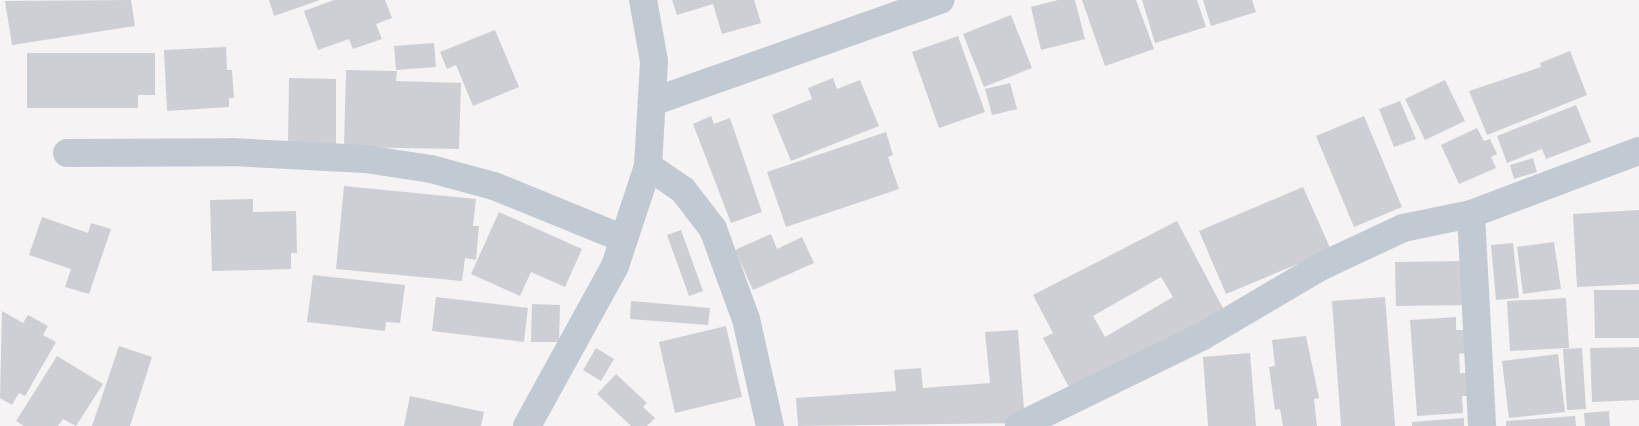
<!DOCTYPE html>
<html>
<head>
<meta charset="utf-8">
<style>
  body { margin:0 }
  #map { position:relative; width:1639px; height:426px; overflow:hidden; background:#f5f3f3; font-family:"Fira Sans",sans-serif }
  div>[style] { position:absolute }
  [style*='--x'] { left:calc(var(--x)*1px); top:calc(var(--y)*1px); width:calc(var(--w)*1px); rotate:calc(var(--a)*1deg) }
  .building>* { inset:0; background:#cdcfd5 }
  .minor>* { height:28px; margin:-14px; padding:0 14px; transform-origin:14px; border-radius:14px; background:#c1cad2 }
  .tertiary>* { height:28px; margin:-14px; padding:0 14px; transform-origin:14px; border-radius:14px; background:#c1cad2 }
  span { translate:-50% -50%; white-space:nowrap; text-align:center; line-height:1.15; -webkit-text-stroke:4px #fff; paint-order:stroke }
</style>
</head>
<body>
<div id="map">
  <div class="building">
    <div style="clip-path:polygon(131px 0,135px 26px,12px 45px,5px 1px)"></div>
    <div style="clip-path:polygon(269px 0,320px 0,274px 16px)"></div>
    <div style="clip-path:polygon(334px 0,385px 0,392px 18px,376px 24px,382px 39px,353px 49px,349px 39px,318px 50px,304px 11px)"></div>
    <div style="clip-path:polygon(672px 0,754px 0,761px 23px,722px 34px,713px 4px,677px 15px)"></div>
    <div style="clip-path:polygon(1058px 0,1075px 0,1085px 39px,1041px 50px,1031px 7px)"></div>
    <div style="clip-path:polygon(1082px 0,1136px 0,1154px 49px,1105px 66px)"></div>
    <div style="clip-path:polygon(1142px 0,1197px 0,1206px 27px,1155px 43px)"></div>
    <div style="clip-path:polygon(1203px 0,1252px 0,1256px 12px,1211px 26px)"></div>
    <div style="clip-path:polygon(1011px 15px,1032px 68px,984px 87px,963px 34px)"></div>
    <div style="clip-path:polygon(495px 30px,519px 87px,473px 106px,456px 65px,447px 69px,440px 52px)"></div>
    <div style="clip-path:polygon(958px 36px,985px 112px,939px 128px,912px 52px)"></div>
    <div style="clip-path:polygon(434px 43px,436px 67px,396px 70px,394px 46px)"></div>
    <div style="clip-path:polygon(226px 47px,227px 70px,232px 70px,234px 98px,229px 98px,229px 107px,167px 111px,164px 50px)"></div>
    <div style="clip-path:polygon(1570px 51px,1587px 95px,1487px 135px,1469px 91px,1541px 67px,1540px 63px)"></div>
    <div style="clip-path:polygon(27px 53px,155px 53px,155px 95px,138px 95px,138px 108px,27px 108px)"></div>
    <div style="clip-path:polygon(346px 70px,397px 71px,396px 81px,461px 83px,459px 149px,344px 147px)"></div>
    <div style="clip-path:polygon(289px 78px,336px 79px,336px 145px,288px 144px)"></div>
    <div style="clip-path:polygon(833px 78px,837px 89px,860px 80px,879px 126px,791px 161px,772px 115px,812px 99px,808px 88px)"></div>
    <div style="clip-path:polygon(1445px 80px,1465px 121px,1425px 140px,1405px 99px)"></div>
    <div style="clip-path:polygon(1010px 83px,1017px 109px,992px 115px,985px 89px)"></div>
    <div style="clip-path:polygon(1400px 101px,1416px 139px,1394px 147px,1379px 109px)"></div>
    <div style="clip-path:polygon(1576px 105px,1591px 142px,1546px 159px,1542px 149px,1507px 163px,1497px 136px)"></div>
    <div style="clip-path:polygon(711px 116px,714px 124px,730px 118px,762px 212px,731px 223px,693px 124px)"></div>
    <div style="clip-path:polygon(1364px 116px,1402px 207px,1354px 227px,1316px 136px)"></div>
    <div style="clip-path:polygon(1477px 128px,1484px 141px,1490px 139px,1497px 154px,1491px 157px,1496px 168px,1459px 184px,1441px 145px)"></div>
    <div style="clip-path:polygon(886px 132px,893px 155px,888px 157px,899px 189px,786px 227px,767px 172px)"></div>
    <div style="clip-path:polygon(1533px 158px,1537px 172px,1514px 179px,1510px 165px)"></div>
    <div style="clip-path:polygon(344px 186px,476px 199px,473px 226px,479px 226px,476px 260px,465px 258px,462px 281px,336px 269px)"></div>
    <div style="clip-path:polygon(1303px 187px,1331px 250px,1226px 294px,1199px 231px)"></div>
    <div style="clip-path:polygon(253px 199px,253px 212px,296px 211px,297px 253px,291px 253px,291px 269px,212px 271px,210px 200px)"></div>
    <div style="clip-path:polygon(1639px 210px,1639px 284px,1577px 287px,1573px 214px)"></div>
    <div style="clip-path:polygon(499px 212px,582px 249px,565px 287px,531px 272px,520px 296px,471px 274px)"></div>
    <div style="clip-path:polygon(42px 217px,88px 233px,91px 223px,111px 229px,89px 294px,65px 287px,71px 269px,29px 255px)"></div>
    <div style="clip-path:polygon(evenodd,1177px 221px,1226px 314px,1072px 393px,1043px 338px,1053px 333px,1033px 295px,1177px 221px,1161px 277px,1173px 297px,1105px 337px,1093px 316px,1161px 277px)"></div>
    <div style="clip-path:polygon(681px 230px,703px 291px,689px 296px,667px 235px)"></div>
    <div style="clip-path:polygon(771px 234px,777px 249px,802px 237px,814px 263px,753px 290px,735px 250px)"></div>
    <div style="clip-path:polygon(1554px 242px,1561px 289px,1523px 294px,1517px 247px)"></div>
    <div style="clip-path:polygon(1513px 243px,1519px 298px,1496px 300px,1491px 245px)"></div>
    <div style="clip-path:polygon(1464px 261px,1465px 305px,1396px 306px,1395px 262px)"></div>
    <div style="clip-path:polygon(313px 275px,405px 285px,400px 323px,386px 322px,385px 331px,307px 322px)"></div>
    <div style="clip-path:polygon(1594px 290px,1639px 290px,1639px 338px,1595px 338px)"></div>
    <div style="clip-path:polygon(436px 297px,528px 308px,524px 342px,432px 331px)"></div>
    <div style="clip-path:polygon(1385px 297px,1395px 426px,1341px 426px,1332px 301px)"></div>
    <div style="clip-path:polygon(1566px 298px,1569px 348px,1510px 351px,1507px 301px)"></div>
    <div style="clip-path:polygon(631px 301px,710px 308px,708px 325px,630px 319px)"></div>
    <div style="clip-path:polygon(532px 304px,560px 305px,559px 342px,531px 342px)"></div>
    <div style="clip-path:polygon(2px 311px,23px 323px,28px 315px,48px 326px,43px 335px,56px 342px,25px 396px,19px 393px,12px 405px,0 398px)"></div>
    <div style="clip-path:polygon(1456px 317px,1456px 330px,1464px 330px,1466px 353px,1459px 354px,1460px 373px,1466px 373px,1468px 396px,1462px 396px,1463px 413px,1417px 416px,1410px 320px)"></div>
    <div style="clip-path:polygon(726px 326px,742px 397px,675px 413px,659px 342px)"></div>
    <div style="clip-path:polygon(1018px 330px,1025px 423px,798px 426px,796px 398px,896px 391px,894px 370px,921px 368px,923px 388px,990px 383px,985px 332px)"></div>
    <div style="clip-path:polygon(1306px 336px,1319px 398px,1314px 399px,1317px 426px,1283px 426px,1280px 409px,1275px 410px,1269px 367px,1275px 366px,1272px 340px)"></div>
    <div style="clip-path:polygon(119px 346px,152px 357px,130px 426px,92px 426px)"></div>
    <div style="clip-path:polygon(1639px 347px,1639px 400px,1592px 402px,1590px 348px)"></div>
    <div style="clip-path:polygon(596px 348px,614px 359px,601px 381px,583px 370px)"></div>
    <div style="clip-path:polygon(1582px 348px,1586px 409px,1567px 410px,1563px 349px)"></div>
    <div style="clip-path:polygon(1250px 353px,1256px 426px,1208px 426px,1203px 357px)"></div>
    <div style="clip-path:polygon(1558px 354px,1565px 412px,1509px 418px,1502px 361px)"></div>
    <div style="clip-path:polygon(57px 356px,103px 384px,76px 426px,63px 419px,58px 426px,24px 426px,16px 421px)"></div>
    <div style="clip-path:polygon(616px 374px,647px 403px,643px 407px,655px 418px,647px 426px,631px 426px,597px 394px)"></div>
    <div style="clip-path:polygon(410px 396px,484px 412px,481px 426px,404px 426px)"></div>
    <div style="clip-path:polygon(1609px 411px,1610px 426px,1585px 426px,1584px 413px)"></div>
    <div style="clip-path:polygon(1575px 416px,1576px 426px,1506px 426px,1506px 421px)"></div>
    <div style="clip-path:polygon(1464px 418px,1464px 426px,1412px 426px,1412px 422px)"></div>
  </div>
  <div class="minor">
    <div style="--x:652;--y:102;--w:306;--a:-19.5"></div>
    <div style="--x:67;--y:153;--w:165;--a:-0.3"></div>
    <div style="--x:232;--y:152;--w:133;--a:3"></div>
    <div style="--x:365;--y:159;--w:67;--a:8.6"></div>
    <div style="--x:431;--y:169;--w:65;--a:15.1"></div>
    <div style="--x:494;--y:186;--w:140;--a:22.2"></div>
    <div style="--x:648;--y:166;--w:42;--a:34.4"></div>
    <div style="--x:683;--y:190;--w:49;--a:52.4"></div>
    <div style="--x:713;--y:229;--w:96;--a:69.9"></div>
    <div style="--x:746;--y:319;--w:110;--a:77.4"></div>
    <div style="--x:1471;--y:214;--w:212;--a:87"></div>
    <div style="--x:1019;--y:426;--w:205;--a:-26.1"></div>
    <div style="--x:1203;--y:336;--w:138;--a:-30.5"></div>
    <div style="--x:1322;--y:266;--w:89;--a:-25.1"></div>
    <div style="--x:1403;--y:228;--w:69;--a:-11.6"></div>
    <div style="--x:1471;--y:214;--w:179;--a:-20.6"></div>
  </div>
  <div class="tertiary">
    <div style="--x:527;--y:426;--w:183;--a:-61.2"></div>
    <div style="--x:615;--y:266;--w:105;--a:-71.7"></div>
    <div style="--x:648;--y:166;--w:105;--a:-86.7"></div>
    <div style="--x:654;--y:61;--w:62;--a:-100.2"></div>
  </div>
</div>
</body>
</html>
